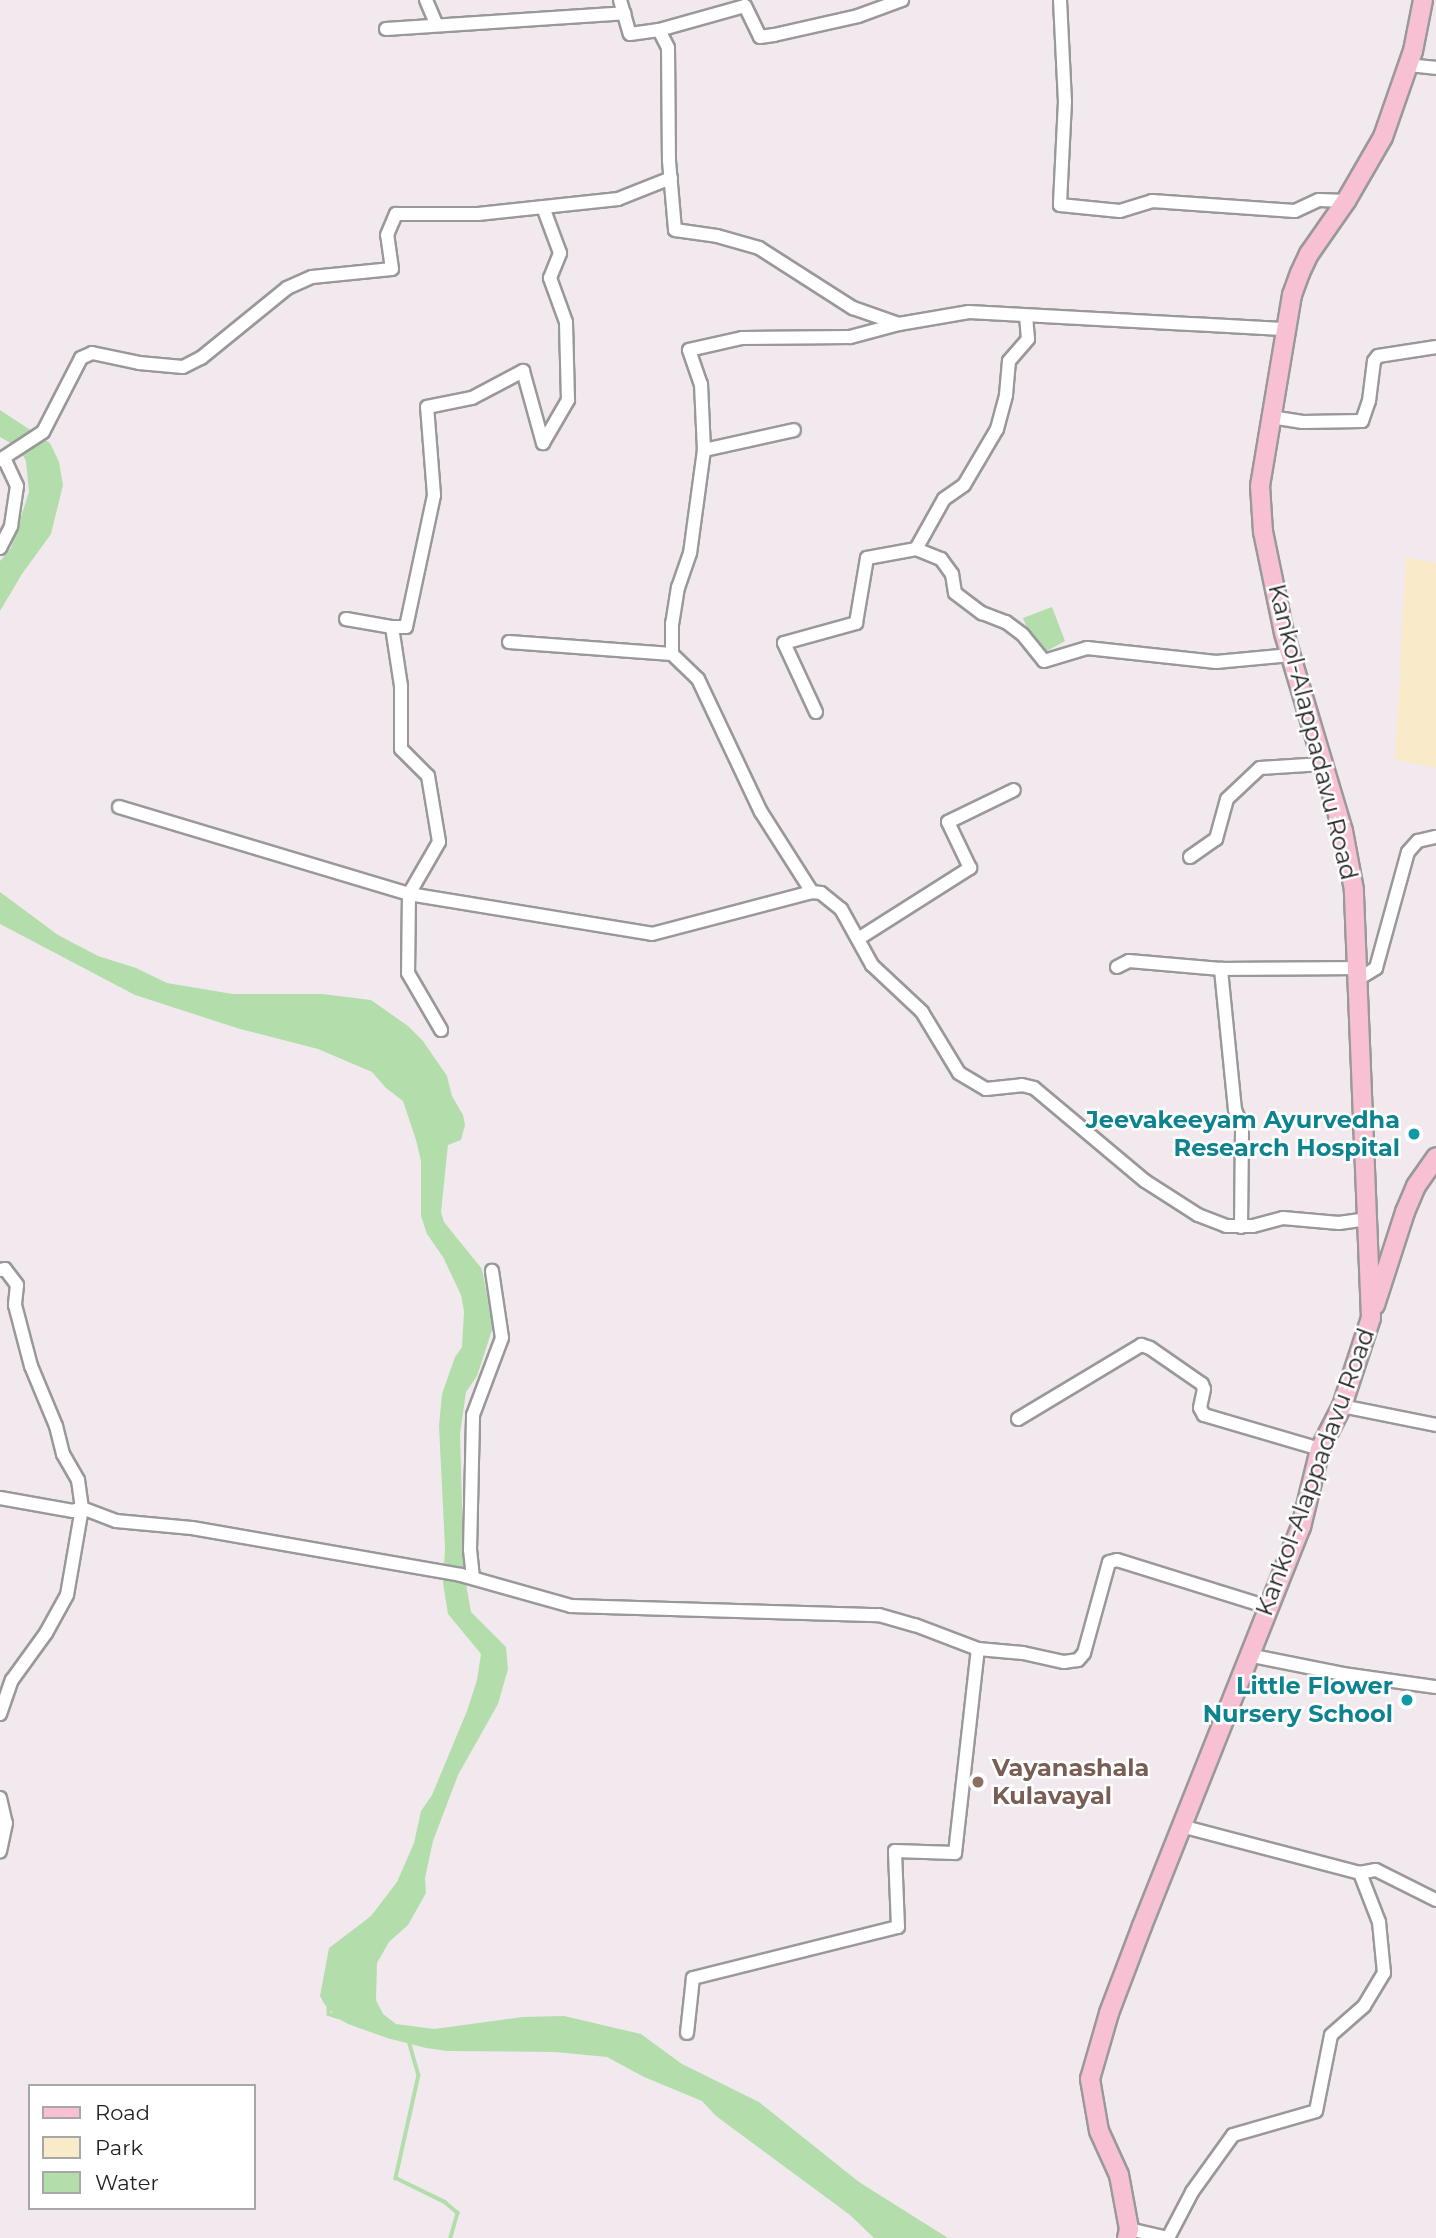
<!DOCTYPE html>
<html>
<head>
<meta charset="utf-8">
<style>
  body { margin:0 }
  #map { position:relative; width:1436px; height:2238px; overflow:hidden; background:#f2e9ef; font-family:Montserrat,sans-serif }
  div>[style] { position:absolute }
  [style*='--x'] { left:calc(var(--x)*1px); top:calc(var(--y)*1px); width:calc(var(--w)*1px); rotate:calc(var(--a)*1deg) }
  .park>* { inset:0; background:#f9eac9 }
  .water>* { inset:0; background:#b3deab }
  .stream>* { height:3.5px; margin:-1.75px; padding:0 1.75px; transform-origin:1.75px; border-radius:1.75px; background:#b3deab }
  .roads { filter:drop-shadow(2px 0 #999) drop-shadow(-2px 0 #999) drop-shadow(0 2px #999) drop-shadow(0 -2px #999) }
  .minor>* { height:12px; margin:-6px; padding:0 6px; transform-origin:6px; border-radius:6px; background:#fff }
  .secondary>* { height:18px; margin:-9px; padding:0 9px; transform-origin:9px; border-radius:9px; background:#f8c0d3 }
  .dots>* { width:19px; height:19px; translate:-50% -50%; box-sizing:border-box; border:4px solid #fff; border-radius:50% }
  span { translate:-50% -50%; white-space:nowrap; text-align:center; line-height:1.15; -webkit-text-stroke:5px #fff; paint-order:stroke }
  .street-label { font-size:24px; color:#222 }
  .culture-label { font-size:24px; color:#0d838f; font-weight:700 }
  .right { translate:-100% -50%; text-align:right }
  .education-label { font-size:24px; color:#785e54; font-weight:700 }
  .left { translate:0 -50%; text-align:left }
  .legend { position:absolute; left:28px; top:2084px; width:228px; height:126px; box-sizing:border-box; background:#fff; border:2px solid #a7a7a7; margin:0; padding:9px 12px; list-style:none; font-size:21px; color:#222 }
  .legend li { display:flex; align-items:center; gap:14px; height:35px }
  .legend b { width:35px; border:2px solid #a7a7a7 }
</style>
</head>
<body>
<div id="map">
  <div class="park">
    <div style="clip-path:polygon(1406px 557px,1436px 563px,1436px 768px,1395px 760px)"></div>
  </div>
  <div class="water">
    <div style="clip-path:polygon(0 410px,50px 443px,59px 462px,63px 485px,51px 534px,22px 574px,0 611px,0 561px,11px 548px,29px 492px,26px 461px,19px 448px,0 437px)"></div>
    <div style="clip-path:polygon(1052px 607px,1065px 641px,1038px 656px,1023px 618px)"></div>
    <div style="clip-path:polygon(0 892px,58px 935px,98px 956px,136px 968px,167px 983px,233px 994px,322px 994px,371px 1000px,408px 1026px,423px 1041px,447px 1076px,452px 1096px,463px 1115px,465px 1125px,461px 1140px,448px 1145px,441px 1212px,444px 1222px,482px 1269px,493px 1327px,477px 1376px,466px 1392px,460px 1434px,464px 1572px,471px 1612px,506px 1647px,508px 1669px,498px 1704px,458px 1775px,433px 1841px,425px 1878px,426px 1893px,408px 1925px,389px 1942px,377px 1963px,376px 2000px,383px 2014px,396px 2024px,434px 2029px,522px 2017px,564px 2016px,641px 2034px,682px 2064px,759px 2102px,859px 2182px,948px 2238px,874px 2238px,850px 2215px,716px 2116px,702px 2101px,644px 2077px,607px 2057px,555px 2052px,447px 2051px,426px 2048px,387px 2038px,348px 2024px,339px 2019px,325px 2005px,320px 1996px,329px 1948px,371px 1916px,397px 1882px,414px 1843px,421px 1811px,432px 1795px,467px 1711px,477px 1680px,481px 1654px,448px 1614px,443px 1583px,445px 1548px,439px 1426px,442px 1394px,455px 1357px,462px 1347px,464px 1311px,461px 1295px,443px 1257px,427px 1234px,421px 1216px,421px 1161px,416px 1140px,403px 1101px,386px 1088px,372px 1072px,318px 1049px,240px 1029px,135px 995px,0 924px)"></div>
  </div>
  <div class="stream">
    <div style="--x:329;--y:2007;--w:7;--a:90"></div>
    <div style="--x:329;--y:2014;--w:9;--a:18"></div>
    <div style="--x:409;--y:2041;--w:35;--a:74"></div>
    <div style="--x:419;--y:2075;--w:106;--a:102.6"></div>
    <div style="--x:396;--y:2178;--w:55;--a:26.1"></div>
    <div style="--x:445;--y:2202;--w:17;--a:40"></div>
    <div style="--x:458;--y:2213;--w:26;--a:106"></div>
  </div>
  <div class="roads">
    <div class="minor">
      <div style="--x:426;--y:0;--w:25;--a:67"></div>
      <div style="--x:620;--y:0;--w:35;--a:74"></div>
      <div style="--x:630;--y:34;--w:29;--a:-8"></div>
      <div style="--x:659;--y:30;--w:20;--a:63"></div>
      <div style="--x:668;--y:48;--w:113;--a:89.5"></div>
      <div style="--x:669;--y:161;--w:69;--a:85"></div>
      <div style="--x:675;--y:230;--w:42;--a:8.1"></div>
      <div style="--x:717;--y:236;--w:44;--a:15.9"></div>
      <div style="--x:759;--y:248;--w:112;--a:32.6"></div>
      <div style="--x:853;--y:308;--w:49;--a:19.2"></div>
      <div style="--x:899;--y:324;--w:71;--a:-9.7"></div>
      <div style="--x:969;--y:312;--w:318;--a:3.1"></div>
      <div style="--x:1060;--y:0;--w:101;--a:87.2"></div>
      <div style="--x:1065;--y:101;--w:104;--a:92.8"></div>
      <div style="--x:1060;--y:205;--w:60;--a:5.7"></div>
      <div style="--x:1120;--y:211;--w:34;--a:-17"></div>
      <div style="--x:1152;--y:201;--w:143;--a:4"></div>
      <div style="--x:1295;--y:211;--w:26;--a:-25"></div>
      <div style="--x:1319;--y:200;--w:27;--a:2"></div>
      <div style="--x:386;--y:29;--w:239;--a:-3.8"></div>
      <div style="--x:659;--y:30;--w:89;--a:-15.6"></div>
      <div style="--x:745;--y:6;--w:34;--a:64"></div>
      <div style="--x:760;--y:37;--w:14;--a:-8"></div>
      <div style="--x:774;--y:35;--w:86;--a:-12.7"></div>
      <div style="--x:858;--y:16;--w:47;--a:-20"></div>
      <div style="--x:1408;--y:65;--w:28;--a:6"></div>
      <div style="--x:899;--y:324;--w:51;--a:165.1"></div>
      <div style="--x:850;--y:337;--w:108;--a:179.5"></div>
      <div style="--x:742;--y:338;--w:54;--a:167.2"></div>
      <div style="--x:689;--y:350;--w:36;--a:71"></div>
      <div style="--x:701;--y:384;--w:66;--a:87.4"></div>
      <div style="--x:704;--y:450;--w:104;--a:97.7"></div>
      <div style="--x:690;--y:553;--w:36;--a:109"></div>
      <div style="--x:678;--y:587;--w:36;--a:99"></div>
      <div style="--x:672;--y:623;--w:31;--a:90"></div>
      <div style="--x:672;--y:654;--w:36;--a:44"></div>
      <div style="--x:698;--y:679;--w:147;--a:64.7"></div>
      <div style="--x:761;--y:812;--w:95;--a:57.5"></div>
      <div style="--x:812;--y:892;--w:9;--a:6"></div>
      <div style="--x:821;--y:893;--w:26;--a:39"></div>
      <div style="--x:841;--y:909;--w:64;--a:61"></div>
      <div style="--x:872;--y:965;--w:69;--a:43.2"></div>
      <div style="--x:922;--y:1012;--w:71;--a:58.8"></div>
      <div style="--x:959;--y:1073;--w:31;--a:31"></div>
      <div style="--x:986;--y:1089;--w:36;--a:-6"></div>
      <div style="--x:1022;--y:1085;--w:12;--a:14"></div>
      <div style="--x:1034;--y:1088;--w:145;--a:40"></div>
      <div style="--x:1145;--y:1181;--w:63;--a:32.7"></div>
      <div style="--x:1198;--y:1215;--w:30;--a:21"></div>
      <div style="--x:1226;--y:1226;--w:27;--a:0"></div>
      <div style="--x:1253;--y:1226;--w:31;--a:-15"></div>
      <div style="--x:1283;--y:1218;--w:56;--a:5.1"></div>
      <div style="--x:1339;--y:1223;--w:29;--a:-8"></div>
      <div style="--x:1271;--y:417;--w:32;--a:9"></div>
      <div style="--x:1303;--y:422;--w:59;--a:-1"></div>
      <div style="--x:1362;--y:421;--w:21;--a:-71"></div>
      <div style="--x:1369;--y:401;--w:40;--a:-82.9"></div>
      <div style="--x:1374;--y:361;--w:6;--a:-51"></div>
      <div style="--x:1378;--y:356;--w:59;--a:-8.8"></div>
      <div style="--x:704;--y:450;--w:92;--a:-12.5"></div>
      <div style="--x:0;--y:460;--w:51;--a:-33.1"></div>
      <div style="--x:43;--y:432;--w:83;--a:-62.8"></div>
      <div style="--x:81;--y:358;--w:12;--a:-24"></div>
      <div style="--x:92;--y:353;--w:48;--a:12"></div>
      <div style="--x:139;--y:363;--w:44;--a:5.2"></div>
      <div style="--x:183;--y:367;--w:20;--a:-27"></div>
      <div style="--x:201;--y:358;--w:111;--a:-39.1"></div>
      <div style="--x:287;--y:288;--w:27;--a:-24"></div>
      <div style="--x:312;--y:277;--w:80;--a:-5.7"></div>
      <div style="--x:392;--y:269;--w:34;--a:-98"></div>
      <div style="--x:387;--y:235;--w:23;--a:-67"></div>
      <div style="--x:396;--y:214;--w:82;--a:0"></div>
      <div style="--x:478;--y:214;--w:141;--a:-6.1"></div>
      <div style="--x:618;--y:199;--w:57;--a:-21.6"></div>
      <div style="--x:0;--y:548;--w:25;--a:-63"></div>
      <div style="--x:11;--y:526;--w:40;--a:-81.5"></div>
      <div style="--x:17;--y:486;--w:31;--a:-115"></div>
      <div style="--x:916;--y:549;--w:57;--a:-60.8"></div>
      <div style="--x:944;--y:499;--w:24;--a:-35"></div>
      <div style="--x:964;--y:485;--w:65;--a:-59.5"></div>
      <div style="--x:997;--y:429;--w:35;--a:-75"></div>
      <div style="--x:1006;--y:395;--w:34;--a:-85"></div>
      <div style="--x:1009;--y:361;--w:29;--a:-49"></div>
      <div style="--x:1028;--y:339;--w:22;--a:-95"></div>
      <div style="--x:346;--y:619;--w:47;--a:9.9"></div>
      <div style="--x:392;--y:627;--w:60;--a:81.3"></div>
      <div style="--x:401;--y:686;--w:63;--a:90"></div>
      <div style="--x:401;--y:749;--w:38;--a:45"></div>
      <div style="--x:428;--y:776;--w:67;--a:80.5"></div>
      <div style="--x:439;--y:842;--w:60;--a:120"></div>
      <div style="--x:409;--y:894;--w:79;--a:90.7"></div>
      <div style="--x:408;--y:973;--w:66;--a:59.9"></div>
      <div style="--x:392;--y:627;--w:14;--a:0"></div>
      <div style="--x:406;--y:627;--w:135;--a:-78"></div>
      <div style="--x:434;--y:495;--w:88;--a:-94.5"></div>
      <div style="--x:427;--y:407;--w:46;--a:-11.3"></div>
      <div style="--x:472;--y:398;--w:58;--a:-27.9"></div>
      <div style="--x:523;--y:371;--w:75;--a:74.5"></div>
      <div style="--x:543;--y:443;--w:50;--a:-59.8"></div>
      <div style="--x:568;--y:400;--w:78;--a:-91.5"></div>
      <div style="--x:566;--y:322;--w:47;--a:-110"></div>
      <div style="--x:550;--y:278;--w:27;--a:-68"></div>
      <div style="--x:560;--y:253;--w:49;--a:-110.3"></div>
      <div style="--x:509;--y:642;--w:163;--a:4.2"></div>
      <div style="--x:816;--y:712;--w:76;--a:-114.9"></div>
      <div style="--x:784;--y:643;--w:75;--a:-15.5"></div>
      <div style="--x:856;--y:623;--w:66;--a:-80.4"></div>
      <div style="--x:867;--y:558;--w:50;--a:-10.4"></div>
      <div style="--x:916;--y:549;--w:27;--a:22"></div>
      <div style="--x:941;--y:559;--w:19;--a:54"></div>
      <div style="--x:952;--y:574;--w:19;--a:81"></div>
      <div style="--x:955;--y:593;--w:34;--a:37"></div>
      <div style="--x:982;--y:613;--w:26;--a:21"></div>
      <div style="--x:1006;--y:622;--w:21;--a:37"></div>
      <div style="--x:1023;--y:635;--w:33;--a:51"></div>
      <div style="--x:1044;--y:661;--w:45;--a:-16.8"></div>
      <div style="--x:1087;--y:648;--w:130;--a:6.2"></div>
      <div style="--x:1216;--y:662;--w:75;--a:-5.3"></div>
      <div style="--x:119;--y:807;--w:303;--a:16.7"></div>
      <div style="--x:409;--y:894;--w:246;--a:9.3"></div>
      <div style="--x:652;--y:934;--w:165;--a:-14.7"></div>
      <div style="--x:1190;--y:857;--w:32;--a:-35"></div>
      <div style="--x:1216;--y:839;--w:41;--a:-74.6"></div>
      <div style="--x:1227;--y:799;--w:45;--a:-43.2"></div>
      <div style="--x:1260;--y:768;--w:63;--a:-3.6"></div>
      <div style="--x:858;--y:939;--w:133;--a:-32.4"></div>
      <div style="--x:970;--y:868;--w:51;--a:-115.6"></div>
      <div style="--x:948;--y:822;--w:73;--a:-25.9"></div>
      <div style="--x:1117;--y:967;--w:13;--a:-27"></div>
      <div style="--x:1129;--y:961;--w:92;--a:5"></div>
      <div style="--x:1358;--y:979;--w:21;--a:-31"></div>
      <div style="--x:1376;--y:968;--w:120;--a:-74.6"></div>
      <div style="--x:1408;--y:852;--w:15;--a:-48"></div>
      <div style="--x:1418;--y:841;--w:18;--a:-13"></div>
      <div style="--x:1241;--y:1227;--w:100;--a:-89.4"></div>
      <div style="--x:1242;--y:1127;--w:18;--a:-112"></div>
      <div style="--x:1235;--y:1110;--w:142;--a:-95.7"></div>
      <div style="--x:1221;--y:969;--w:137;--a:-0.4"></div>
      <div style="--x:0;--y:1270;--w:5;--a:-11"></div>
      <div style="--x:5;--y:1269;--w:20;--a:53"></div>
      <div style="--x:17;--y:1285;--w:20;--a:96"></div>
      <div style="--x:15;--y:1305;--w:63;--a:75.3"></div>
      <div style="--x:31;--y:1366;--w:65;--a:67.4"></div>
      <div style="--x:56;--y:1426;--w:29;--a:76"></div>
      <div style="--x:63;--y:1454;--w:30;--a:60"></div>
      <div style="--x:78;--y:1480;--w:28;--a:82"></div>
      <div style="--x:82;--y:1508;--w:9;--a:162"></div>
      <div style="--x:73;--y:1511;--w:74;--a:-169.9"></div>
      <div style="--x:1342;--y:1406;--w:96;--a:11.4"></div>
      <div style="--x:1018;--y:1419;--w:144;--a:-31"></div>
      <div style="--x:1141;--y:1345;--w:9;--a:18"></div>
      <div style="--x:1150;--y:1348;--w:63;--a:34.7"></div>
      <div style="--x:1202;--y:1384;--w:5;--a:68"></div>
      <div style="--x:1204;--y:1389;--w:19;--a:102"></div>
      <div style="--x:1200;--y:1408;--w:8;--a:60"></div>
      <div style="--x:1204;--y:1415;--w:121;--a:16.3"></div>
      <div style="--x:473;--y:1578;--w:28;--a:-96"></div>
      <div style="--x:470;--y:1550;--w:135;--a:-88.7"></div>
      <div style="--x:473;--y:1415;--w:82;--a:-69.4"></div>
      <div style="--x:502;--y:1338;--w:68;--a:-98.5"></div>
      <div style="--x:1248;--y:1655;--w:97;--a:11.3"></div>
      <div style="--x:1343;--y:1674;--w:94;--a:8"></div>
      <div style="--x:0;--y:1714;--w:36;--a:-71"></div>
      <div style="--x:12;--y:1680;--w:58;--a:-54.1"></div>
      <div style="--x:46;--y:1633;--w:43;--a:-61.1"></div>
      <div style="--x:67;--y:1595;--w:88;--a:-80.2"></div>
      <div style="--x:82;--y:1508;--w:36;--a:21"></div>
      <div style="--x:116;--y:1521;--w:76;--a:5.3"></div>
      <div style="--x:192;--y:1528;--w:273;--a:9.9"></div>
      <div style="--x:461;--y:1575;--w:114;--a:15.7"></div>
      <div style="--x:571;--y:1606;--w:308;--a:1.7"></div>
      <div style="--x:879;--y:1615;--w:37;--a:16"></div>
      <div style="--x:915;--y:1625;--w:67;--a:20.9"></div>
      <div style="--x:978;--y:1649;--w:45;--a:5.1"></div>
      <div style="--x:1023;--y:1653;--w:42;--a:12.4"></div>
      <div style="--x:1064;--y:1662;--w:14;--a:-8"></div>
      <div style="--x:1078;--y:1660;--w:9;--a:-49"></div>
      <div style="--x:1084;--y:1653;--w:94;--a:-74.6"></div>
      <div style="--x:1109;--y:1562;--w:8;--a:-14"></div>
      <div style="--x:1117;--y:1560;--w:158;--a:17.3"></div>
      <div style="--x:0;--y:1798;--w:26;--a:77"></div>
      <div style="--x:6;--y:1823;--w:29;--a:102"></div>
      <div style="--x:1360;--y:1873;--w:16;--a:-11"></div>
      <div style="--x:1376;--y:1870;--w:67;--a:26.6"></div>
      <div style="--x:687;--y:2033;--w:55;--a:-83.8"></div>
      <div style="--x:693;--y:1978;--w:211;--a:-14"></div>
      <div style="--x:898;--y:1927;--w:76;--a:-92.3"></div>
      <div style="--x:895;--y:1851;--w:60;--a:1.9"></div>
      <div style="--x:955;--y:1853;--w:205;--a:-83.6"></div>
      <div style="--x:1129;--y:2229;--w:40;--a:13"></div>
      <div style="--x:1168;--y:2238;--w:52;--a:-62.4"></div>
      <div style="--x:1192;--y:2192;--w:70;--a:-54.3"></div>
      <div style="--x:1233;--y:2135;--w:86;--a:-16.1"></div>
      <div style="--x:1316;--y:2111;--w:77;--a:-78.8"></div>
      <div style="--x:1331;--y:2035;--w:44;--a:-41.3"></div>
      <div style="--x:1364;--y:2006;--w:39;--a:-59"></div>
      <div style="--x:1384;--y:1973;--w:51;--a:-95.6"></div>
      <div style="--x:1379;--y:1922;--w:53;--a:-111.2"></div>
      <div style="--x:1360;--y:1873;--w:185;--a:-165.3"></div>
    </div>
    <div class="secondary">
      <div style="--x:1375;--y:1305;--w:98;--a:-72.1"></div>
      <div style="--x:1405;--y:1212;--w:28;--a:-67"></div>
      <div style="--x:1416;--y:1186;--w:35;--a:-55"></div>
      <div style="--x:1127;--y:2238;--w:9;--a:-77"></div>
      <div style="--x:1129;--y:2229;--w:55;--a:-100.5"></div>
      <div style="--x:1119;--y:2175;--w:48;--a:-114.4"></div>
      <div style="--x:1099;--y:2131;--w:53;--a:-99.8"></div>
      <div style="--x:1090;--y:2079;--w:69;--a:-73.9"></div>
      <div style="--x:1109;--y:2013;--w:93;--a:-69.2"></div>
      <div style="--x:1142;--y:1926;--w:430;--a:-68.3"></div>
      <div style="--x:1301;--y:1527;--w:80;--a:-76.3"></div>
      <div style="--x:1320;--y:1449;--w:48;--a:-62.9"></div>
      <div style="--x:1342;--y:1406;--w:93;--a:-71.8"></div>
      <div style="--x:1371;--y:1318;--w:428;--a:-92.3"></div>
      <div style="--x:1354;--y:890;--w:60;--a:-100.6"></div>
      <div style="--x:1343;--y:831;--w:207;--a:-106.6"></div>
      <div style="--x:1284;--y:633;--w:103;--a:-101.7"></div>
      <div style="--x:1263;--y:532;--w:46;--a:-93.7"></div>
      <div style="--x:1260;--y:486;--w:194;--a:-80.5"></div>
      <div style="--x:1292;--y:295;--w:23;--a:-70"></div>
      <div style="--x:1300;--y:273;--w:21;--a:-65"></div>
      <div style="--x:1309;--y:254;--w:65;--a:-55.1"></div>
      <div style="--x:1346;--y:201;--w:74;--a:-60"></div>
      <div style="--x:1383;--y:137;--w:91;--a:-70.8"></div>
      <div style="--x:1413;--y:51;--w:52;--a:-78.9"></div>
    </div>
  </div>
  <div class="dots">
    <div style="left:1414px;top:1134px;background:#0f9aa8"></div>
    <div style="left:1407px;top:1700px;background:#0f9aa8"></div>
    <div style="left:978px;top:1782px;background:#8d6e63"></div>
  </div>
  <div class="street-label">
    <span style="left:1313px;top:732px;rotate:76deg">Kankol-Alappadavu Road</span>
    <span style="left:1315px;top:1472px;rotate:-70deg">Kankol-Alappadavu Road</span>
  </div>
  <div class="culture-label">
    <span class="right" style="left:1400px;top:1134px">Jeevakeeyam Ayurvedha<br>Research Hospital</span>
    <span class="right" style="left:1393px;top:1700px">Little Flower<br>Nursery School</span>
  </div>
  <div class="education-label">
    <span class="left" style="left:992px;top:1782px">Vayanashala<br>Kulavayal</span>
  </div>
  <ul class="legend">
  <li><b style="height:9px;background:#f8c0d3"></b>Road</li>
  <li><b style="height:19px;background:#f9eac9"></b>Park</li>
  <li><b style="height:19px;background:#b3deab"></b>Water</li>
  </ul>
</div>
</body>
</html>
